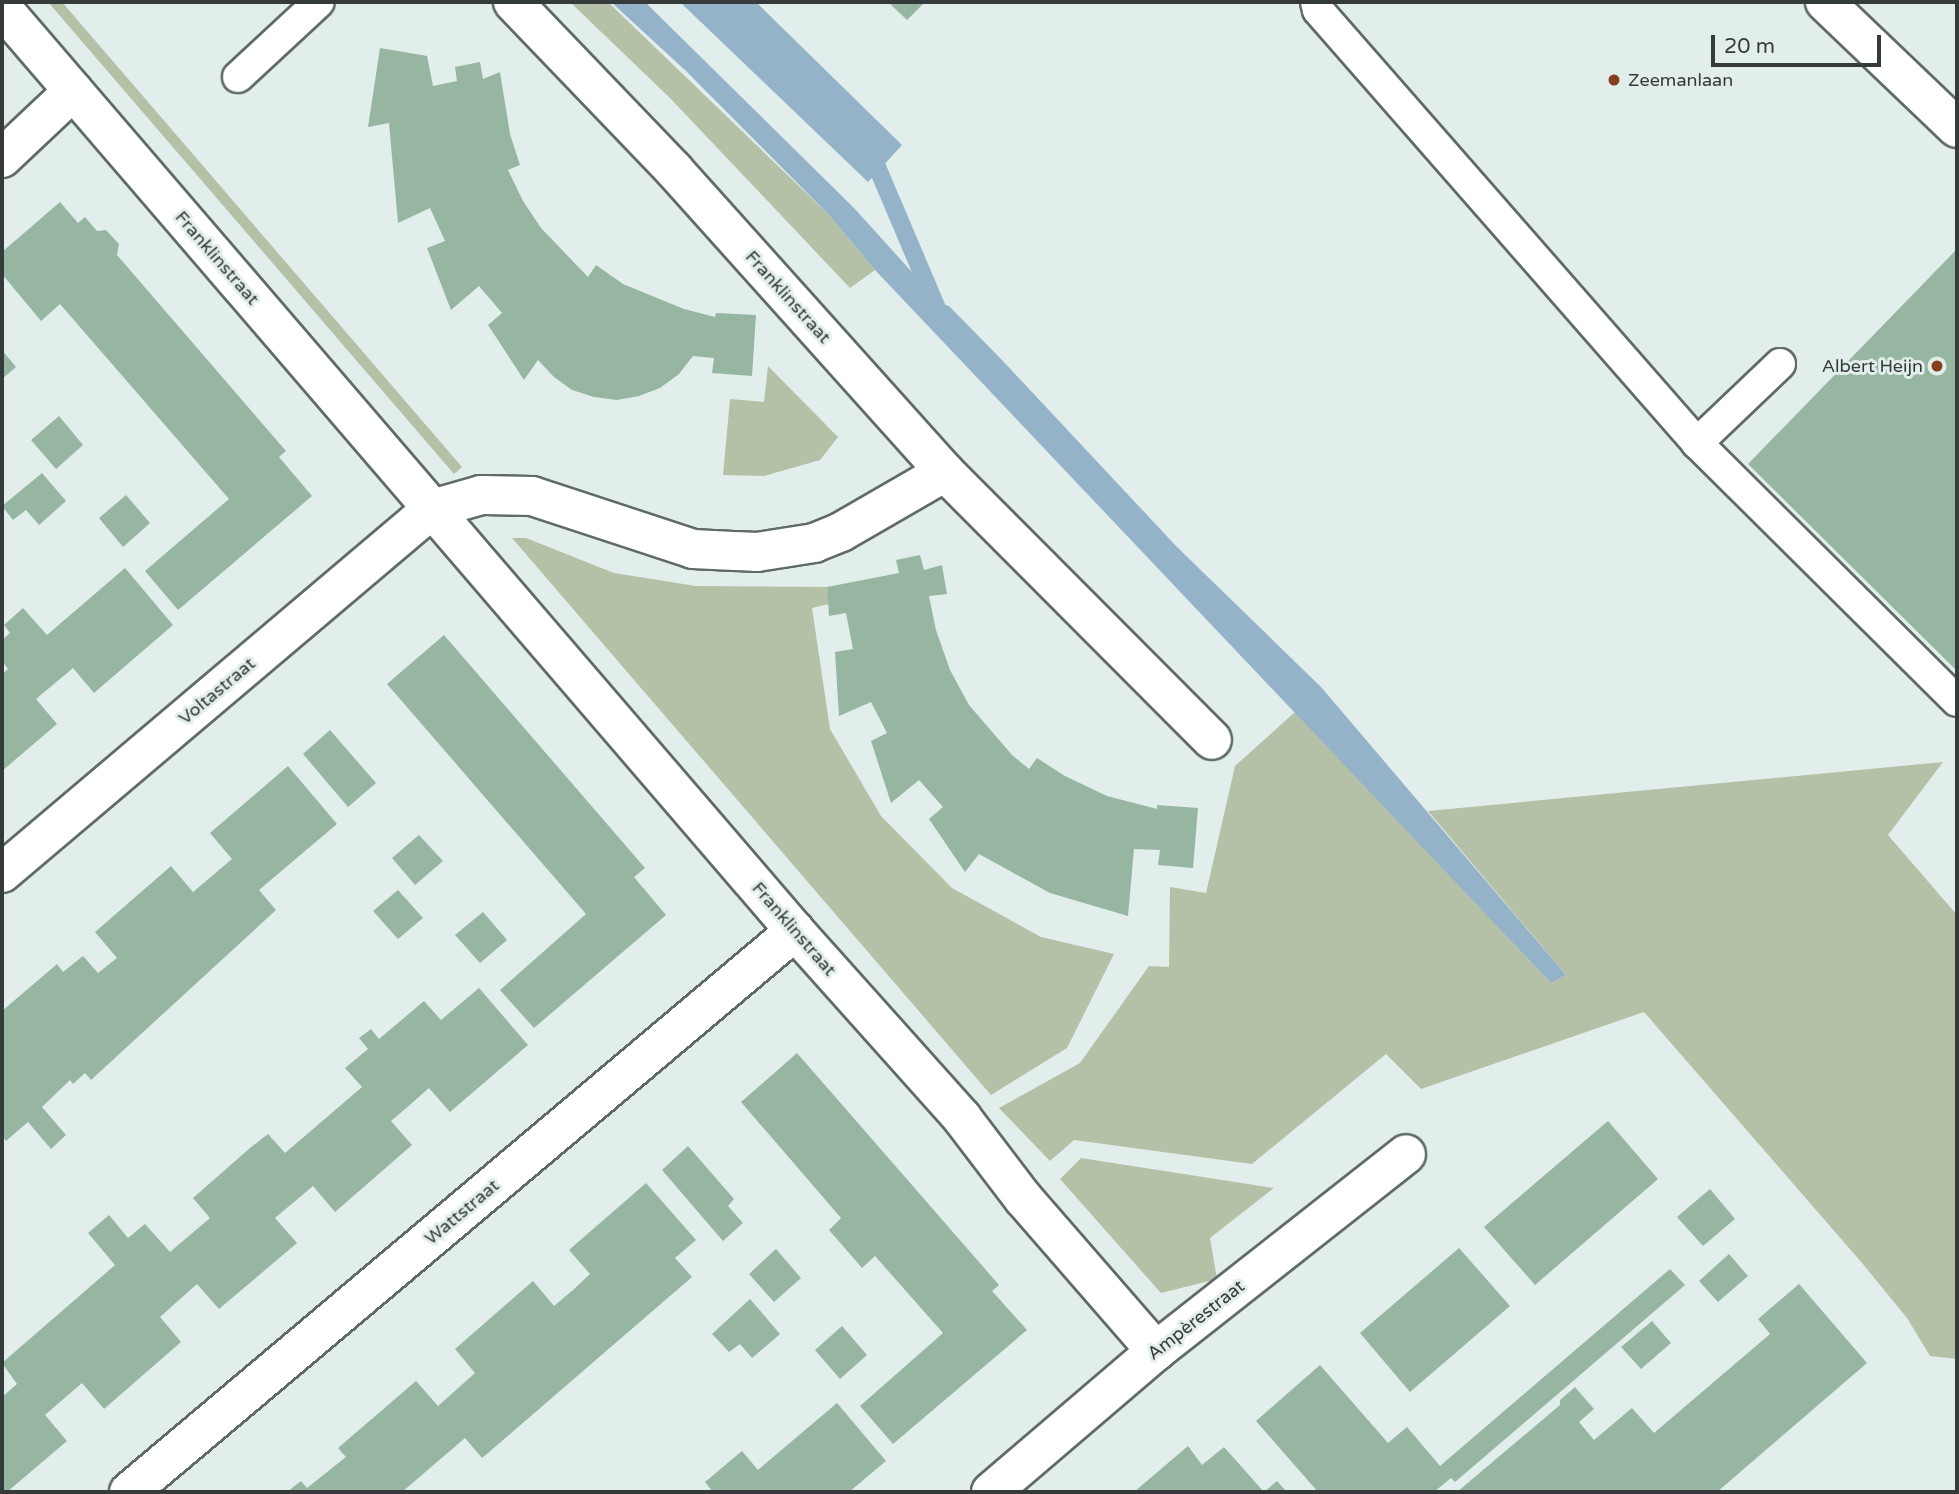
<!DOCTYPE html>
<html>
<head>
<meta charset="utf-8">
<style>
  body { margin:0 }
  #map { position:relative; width:1959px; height:1494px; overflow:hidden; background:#e1eeec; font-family:"Varela Round",sans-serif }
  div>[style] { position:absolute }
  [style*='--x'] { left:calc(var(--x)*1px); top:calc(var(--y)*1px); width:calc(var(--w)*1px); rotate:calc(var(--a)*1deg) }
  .green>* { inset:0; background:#b5c1a7 }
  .water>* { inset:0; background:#95b3c8 }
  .stream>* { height:18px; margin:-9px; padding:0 9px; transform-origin:9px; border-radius:9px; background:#95b3c8 }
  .building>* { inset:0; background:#97b6a1 }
  .roads { filter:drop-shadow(2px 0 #606b69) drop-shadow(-2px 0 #606b69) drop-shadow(0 2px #606b69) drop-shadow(0 -2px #606b69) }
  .lane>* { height:30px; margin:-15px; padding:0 15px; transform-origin:15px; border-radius:15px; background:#fff }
  .street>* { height:38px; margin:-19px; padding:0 19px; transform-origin:19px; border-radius:19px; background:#fff }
  .secondary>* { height:38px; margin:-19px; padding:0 19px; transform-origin:19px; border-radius:19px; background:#fff }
  .dots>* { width:19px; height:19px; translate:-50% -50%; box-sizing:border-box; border:4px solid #e1eeec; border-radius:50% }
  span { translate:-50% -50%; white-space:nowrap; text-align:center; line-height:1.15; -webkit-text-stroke:6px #e1eeec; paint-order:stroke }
  .poi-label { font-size:18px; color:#353a3a }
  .left { translate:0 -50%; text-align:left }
  .right { translate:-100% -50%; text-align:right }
  .street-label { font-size:18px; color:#353a3a }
  .frame { position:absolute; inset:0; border:4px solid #353a3a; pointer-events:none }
  .scale { position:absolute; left:1711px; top:35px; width:170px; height:32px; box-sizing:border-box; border:4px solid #353a3a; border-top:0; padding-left:9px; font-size:21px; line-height:24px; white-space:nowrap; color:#353a3a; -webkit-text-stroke:5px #e1eeec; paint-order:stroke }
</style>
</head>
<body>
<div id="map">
  <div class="green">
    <div style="clip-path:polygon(48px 2px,62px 2px,462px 467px,454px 474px)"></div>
    <div style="clip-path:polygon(570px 2px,608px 2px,829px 215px,875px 270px,850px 288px,670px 98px)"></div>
    <div style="clip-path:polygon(768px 366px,838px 437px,820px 460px,764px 476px,723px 475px,730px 399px,764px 402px)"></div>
    <div style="clip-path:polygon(512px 538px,526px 538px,614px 573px,696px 586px,827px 587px,829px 604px,812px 608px,830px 729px,881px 816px,952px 888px,1041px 937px,1114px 954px,1067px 1048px,991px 1095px)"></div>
    <div style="clip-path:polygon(1295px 712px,1551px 983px,1566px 975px,1428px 811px,1943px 762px,1888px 835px,1957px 915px,1957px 1359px,1930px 1356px,1907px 1318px,1862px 1263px,1644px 1012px,1421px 1089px,1386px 1054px,1252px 1164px,1074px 1140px,1050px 1161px,999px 1108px,1080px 1063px,1149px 966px,1169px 967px,1170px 887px,1206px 893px,1235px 766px)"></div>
    <div style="clip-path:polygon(1081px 1158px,1274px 1188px,1210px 1238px,1217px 1279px,1161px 1293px,1060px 1179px)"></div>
  </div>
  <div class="water">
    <div style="clip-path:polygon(611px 2px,645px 2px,854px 208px,940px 303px,949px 306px,1000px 358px,1177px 547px,1321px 687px,1566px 975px,1551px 983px,875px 270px,829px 215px,686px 71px)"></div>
    <div style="clip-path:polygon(680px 2px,756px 2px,902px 145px,868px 182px)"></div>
  </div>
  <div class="stream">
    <div style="--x:869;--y:148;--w:179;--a:67"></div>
  </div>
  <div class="building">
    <div style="clip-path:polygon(888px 2px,925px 2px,907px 20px)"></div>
    <div style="clip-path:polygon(380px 48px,427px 56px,433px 86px,457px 81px,455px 67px,480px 62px,483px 79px,500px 72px,510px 134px,520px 165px,508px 170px,523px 201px,541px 228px,588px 277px,596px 265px,623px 284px,684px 309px,715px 317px,716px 313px,756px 315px,752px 376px,712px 373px,714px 358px,693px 356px,679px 374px,660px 388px,639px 396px,617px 400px,594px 397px,572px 390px,554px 377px,538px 360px,524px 380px,488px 325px,502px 313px,479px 286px,451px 310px,427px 248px,445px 241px,430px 208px,398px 223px,389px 123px,368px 127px)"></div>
    <div style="clip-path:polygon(60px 202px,78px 223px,85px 217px,97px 231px,106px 230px,119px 244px,117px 255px,286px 451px,279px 457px,312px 496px,178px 610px,145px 571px,229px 499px,60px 304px,41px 321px,2px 274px,2px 252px)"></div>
    <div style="clip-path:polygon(1957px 249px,1957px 671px,1748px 464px)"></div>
    <div style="clip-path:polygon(2px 350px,16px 367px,2px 379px)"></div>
    <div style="clip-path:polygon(59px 416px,83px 445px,56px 469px,31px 440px)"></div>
    <div style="clip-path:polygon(42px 473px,66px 501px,39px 525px,26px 510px,13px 520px,2px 506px)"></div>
    <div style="clip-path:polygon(126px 495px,150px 523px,123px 547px,99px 518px)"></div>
    <div style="clip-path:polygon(920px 555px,924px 570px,942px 565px,947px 594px,929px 596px,936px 630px,950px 670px,969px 705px,1012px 755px,1029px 769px,1037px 758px,1065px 776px,1107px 796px,1157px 809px,1157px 805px,1198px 808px,1193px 868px,1158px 865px,1160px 850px,1134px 849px,1128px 916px,1050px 893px,979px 854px,965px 872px,929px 819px,943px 807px,919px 780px,891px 803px,871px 741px,887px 733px,871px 702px,839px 716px,835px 652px,853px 649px,846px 613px,829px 616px,827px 587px,899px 573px,896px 560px)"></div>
    <div style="clip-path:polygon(125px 568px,173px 625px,94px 693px,73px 668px,36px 699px,57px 724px,2px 771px,2px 674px,8px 669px,2px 661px,2px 640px,10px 633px,4px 625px,23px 608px,47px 635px)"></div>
    <div style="clip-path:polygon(444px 635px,645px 868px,634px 877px,666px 915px,534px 1028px,500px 990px,586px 914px,387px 684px)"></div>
    <div style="clip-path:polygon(330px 730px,376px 783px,348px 807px,303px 754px)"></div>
    <div style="clip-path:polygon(288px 766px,337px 824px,259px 890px,276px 910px,91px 1080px,85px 1073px,73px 1084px,70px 1080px,42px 1107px,66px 1135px,51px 1149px,28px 1122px,6px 1141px,2px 1136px,2px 1011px,57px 964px,63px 972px,83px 956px,98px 973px,117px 958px,95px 932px,171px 866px,193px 892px,232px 859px,210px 833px)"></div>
    <div style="clip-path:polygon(419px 835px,443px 861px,415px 885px,392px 858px)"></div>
    <div style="clip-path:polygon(398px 890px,423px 918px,398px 939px,373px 911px)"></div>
    <div style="clip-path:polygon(483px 912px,507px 940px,480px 963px,455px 935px)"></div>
    <div style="clip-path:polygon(479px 988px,528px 1045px,450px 1112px,429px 1088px,412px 1103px,391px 1121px,412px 1145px,335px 1212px,313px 1186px,275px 1218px,297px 1243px,219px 1309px,197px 1284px,160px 1317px,181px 1342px,104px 1409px,82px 1383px,45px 1415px,67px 1441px,7px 1492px,2px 1492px,2px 1397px,17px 1384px,2px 1363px,115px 1265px,88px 1233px,109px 1215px,128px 1238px,145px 1224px,170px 1252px,210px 1218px,193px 1198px,250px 1148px,268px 1134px,285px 1153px,362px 1087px,345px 1068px,368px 1049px,359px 1038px,371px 1029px,379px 1039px,424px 1001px,441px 1020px)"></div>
    <div style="clip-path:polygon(797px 1053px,999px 1285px,992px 1291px,1027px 1330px,893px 1444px,860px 1406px,943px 1333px,875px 1256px,862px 1268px,829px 1230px,841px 1218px,741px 1102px)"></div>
    <div style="clip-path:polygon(1608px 1121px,1658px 1179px,1535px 1285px,1484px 1227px)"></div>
    <div style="clip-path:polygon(688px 1146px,734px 1199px,728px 1206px,743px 1223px,723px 1241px,662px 1170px)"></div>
    <div style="clip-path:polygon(646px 1183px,696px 1240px,675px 1258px,692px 1277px,502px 1441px,482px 1458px,465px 1438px,402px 1492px,287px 1492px,301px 1481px,307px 1488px,346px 1457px,338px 1448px,416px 1381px,438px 1406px,475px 1373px,455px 1349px,533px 1281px,554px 1306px,573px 1290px,590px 1274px,569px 1250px)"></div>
    <div style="clip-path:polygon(1710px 1189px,1735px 1219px,1703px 1246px,1677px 1217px)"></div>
    <div style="clip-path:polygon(1459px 1248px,1510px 1306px,1410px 1392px,1360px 1333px)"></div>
    <div style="clip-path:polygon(776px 1249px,801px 1278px,774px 1302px,749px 1274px)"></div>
    <div style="clip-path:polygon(1729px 1254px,1748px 1276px,1718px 1302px,1699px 1281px)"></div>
    <div style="clip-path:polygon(1670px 1269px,1685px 1285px,1455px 1482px,1451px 1478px,1434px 1492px,1318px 1492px,1256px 1421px,1320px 1365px,1388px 1443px,1407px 1427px,1440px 1466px)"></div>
    <div style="clip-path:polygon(1799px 1284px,1867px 1363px,1717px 1492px,1457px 1492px,1560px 1405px,1560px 1400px,1575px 1387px,1594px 1409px,1579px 1422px,1594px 1440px,1632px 1408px,1654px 1433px,1770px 1334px,1758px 1319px)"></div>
    <div style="clip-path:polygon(750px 1299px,780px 1334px,752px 1358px,740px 1344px,729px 1352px,712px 1334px)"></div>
    <div style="clip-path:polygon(1652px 1321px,1671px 1343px,1641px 1369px,1621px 1347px)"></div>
    <div style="clip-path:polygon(842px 1326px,867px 1355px,840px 1379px,815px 1350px)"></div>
    <div style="clip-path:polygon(837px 1403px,886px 1461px,849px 1492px,713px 1492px,705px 1482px,742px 1451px,758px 1470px)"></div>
    <div style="clip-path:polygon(1188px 1446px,1202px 1465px,1224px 1447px,1264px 1492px,1134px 1492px)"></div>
    <div style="clip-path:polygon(1277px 1481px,1287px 1492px,1264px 1492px)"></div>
  </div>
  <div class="roads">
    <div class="lane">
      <div style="--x:1316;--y:2;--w:8;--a:76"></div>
      <div style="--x:1318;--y:10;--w:575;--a:48.8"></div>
      <div style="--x:238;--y:77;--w:110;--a:-42.8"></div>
      <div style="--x:1780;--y:364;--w:115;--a:136.4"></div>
      <div style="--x:1697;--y:443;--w:366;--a:44.8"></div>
    </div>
    <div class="street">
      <div style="--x:513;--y:2;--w:233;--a:46.2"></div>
      <div style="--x:674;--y:170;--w:406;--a:48.1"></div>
      <div style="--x:945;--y:472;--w:378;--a:45.1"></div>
      <div style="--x:2;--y:8;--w:1217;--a:49.33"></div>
      <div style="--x:795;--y:931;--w:251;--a:48.2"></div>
      <div style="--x:962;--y:1118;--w:101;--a:52.7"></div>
      <div style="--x:1023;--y:1198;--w:203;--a:49"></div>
      <div style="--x:2;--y:158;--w:98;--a:-43.3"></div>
      <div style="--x:2;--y:873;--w:563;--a:-40.25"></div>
      <div style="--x:432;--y:509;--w:51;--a:-15.9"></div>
      <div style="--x:481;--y:495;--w:51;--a:1.1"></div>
      <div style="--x:532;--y:496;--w:169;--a:18.2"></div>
      <div style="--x:693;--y:549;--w:64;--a:2.7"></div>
      <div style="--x:757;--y:552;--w:58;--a:-9"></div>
      <div style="--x:814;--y:543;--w:29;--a:-22"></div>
      <div style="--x:841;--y:532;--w:120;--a:-30"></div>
      <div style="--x:129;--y:1492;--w:871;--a:-40.11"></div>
      <div style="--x:991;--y:1492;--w:217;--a:-40.5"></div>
      <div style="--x:1156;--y:1351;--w:318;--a:-38.2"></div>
    </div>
    <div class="secondary">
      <div style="--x:1825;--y:2;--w:182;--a:43.7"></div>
    </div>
  </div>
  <div class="dots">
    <div style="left:1614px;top:80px;background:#863f1e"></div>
    <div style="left:1937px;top:366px;background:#863f1e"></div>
  </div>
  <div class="poi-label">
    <span class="left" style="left:1628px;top:80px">Zeemanlaan</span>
    <span class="right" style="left:1923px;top:366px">Albert Heijn</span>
  </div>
  <div class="street-label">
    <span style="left:217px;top:258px;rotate:49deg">Franklinstraat</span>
    <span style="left:788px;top:297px;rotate:48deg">Franklinstraat</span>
    <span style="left:217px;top:691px;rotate:-40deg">Voltastraat</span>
    <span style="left:794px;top:929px;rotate:49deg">Franklinstraat</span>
    <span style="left:462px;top:1212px;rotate:-40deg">Wattstraat</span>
    <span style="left:1196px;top:1320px;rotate:-38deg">Ampèrestraat</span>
  </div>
  <div class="frame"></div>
  <div class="scale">20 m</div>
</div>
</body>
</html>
